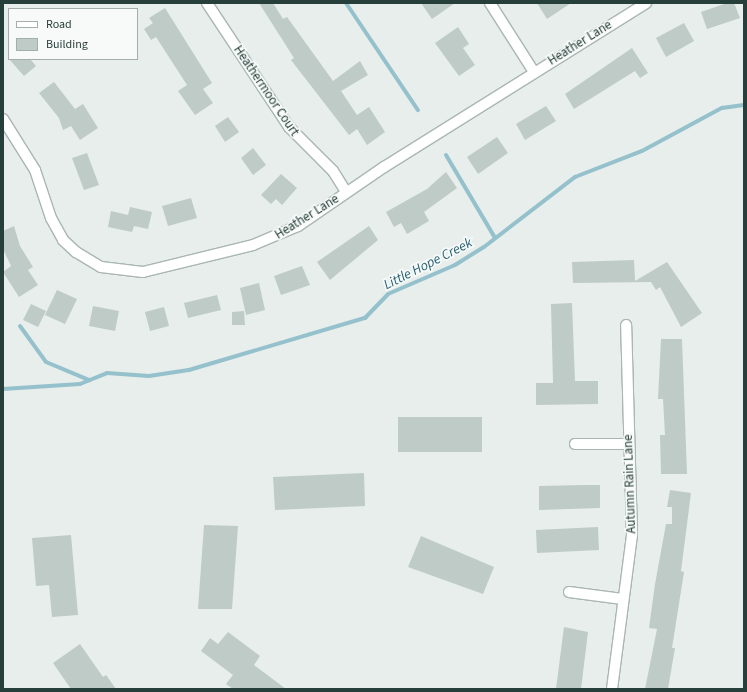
<!DOCTYPE html>
<html>
<head>
<meta charset="utf-8">
<style>
  body { margin:0 }
  #map { position:relative; width:747px; height:692px; overflow:hidden; background:#e7eeeb; font-family:"Source Sans 3",sans-serif }
  div>[style] { position:absolute }
  [style*='--x'] { left:calc(var(--x)*1px); top:calc(var(--y)*1px); width:calc(var(--w)*1px); rotate:calc(var(--a)*1deg) }
  .stream>* { height:4px; margin:-2px; padding:0 2px; transform-origin:2px; border-radius:2px; background:#95c1cc }
  .building>* { inset:0; background:#bfcbc7 }
  .roads { filter:drop-shadow(1px 0 #aab6b2) drop-shadow(-1px 0 #aab6b2) drop-shadow(0 1px #aab6b2) drop-shadow(0 -1px #aab6b2) }
  .minor>* { height:10px; margin:-5px; padding:0 5px; transform-origin:5px; border-radius:5px; background:#fff }
  span { translate:-50% -50%; white-space:nowrap; text-align:center; line-height:1.15; -webkit-text-stroke:3.5px #f7faf9; paint-order:stroke }
  .street-label { font-size:13px; color:#273f3a }
  .water-label { font-size:14px; color:#276375; font-style:italic }
  .frame { position:absolute; inset:0; border:4px solid #273f3a; pointer-events:none }
  .legend { position:absolute; left:8px; top:8px; width:130px; height:52px; box-sizing:border-box; background:#f7faf9; border:1px solid #a4afad; margin:0; padding:5px 7px; list-style:none; font-size:12px; color:#273f3a }
  .legend li { display:flex; align-items:center; gap:8px; height:20px }
  .legend b { width:20px; border:1px solid #a4afad }
</style>
</head>
<body>
<div id="map">
  <div class="stream">
    <div style="--x:346;--y:3;--w:129;--a:56.1"></div>
    <div style="--x:446;--y:155;--w:96;--a:59.4"></div>
    <div style="--x:20;--y:326;--w:44;--a:54.2"></div>
    <div style="--x:46;--y:362;--w:47;--a:22.7"></div>
    <div style="--x:3;--y:389;--w:77;--a:-3.7"></div>
    <div style="--x:80;--y:384;--w:29;--a:-22"></div>
    <div style="--x:107;--y:373;--w:42;--a:4.1"></div>
    <div style="--x:149;--y:376;--w:40;--a:-8.5"></div>
    <div style="--x:189;--y:370;--w:184;--a:-16.5"></div>
    <div style="--x:365;--y:318;--w:33;--a:-46"></div>
    <div style="--x:388;--y:294;--w:73;--a:-23.4"></div>
    <div style="--x:455;--y:265;--w:34;--a:-32"></div>
    <div style="--x:484;--y:247;--w:115;--a:-37.6"></div>
    <div style="--x:575;--y:177;--w:72;--a:-21.2"></div>
    <div style="--x:642;--y:151;--w:91;--a:-28.3"></div>
    <div style="--x:722;--y:108;--w:22;--a:-8"></div>
  </div>
  <div class="building">
    <div style="clip-path:polygon(259px 3px,273px 3px,283px 19px,287px 17px,333px 81px,360px 61px,368px 75px,341px 91px,357px 115px,369px 107px,385px 132px,367px 145px,357px 129px,349px 135px,291px 60px,294px 58px)"></div>
    <div style="clip-path:polygon(421px 3px,455px 3px,432px 19px)"></div>
    <div style="clip-path:polygon(537px 3px,571px 3px,547px 19px)"></div>
    <div style="clip-path:polygon(727px 3px,734px 3px,740px 18px,707px 29px,701px 12px)"></div>
    <div style="clip-path:polygon(165px 8px,212px 83px,203px 89px,213px 103px,195px 115px,178px 91px,187px 85px,156px 37px,151px 40px,144px 29px,153px 23px,149px 18px)"></div>
    <div style="clip-path:polygon(684px 23px,694px 41px,666px 57px,656px 38px)"></div>
    <div style="clip-path:polygon(458px 27px,469px 44px,463px 48px,475px 65px,459px 76px,435px 43px)"></div>
    <div style="clip-path:polygon(632px 48px,648px 73px,640px 78px,635px 71px,574px 109px,565px 94px)"></div>
    <div style="clip-path:polygon(9px 59px,30px 59px,36px 66px,24px 76px)"></div>
    <div style="clip-path:polygon(54px 82px,75px 109px,83px 104px,98px 128px,80px 140px,71px 126px,63px 130px,59px 118px,39px 93px)"></div>
    <div style="clip-path:polygon(546px 106px,556px 121px,525px 140px,516px 124px)"></div>
    <div style="clip-path:polygon(228px 117px,239px 132px,225px 142px,215px 126px)"></div>
    <div style="clip-path:polygon(497px 137px,508px 153px,478px 174px,467px 157px)"></div>
    <div style="clip-path:polygon(253px 148px,266px 165px,253px 175px,241px 158px)"></div>
    <div style="clip-path:polygon(87px 153px,99px 185px,84px 190px,72px 158px)"></div>
    <div style="clip-path:polygon(446px 172px,457px 188px,424px 212px,429px 221px,407px 234px,401px 223px,394px 227px,386px 212px,427px 189px)"></div>
    <div style="clip-path:polygon(281px 174px,297px 188px,282px 205px,276px 199px,271px 204px,261px 195px)"></div>
    <div style="clip-path:polygon(191px 198px,197px 218px,168px 226px,162px 206px)"></div>
    <div style="clip-path:polygon(130px 207px,152px 212px,148px 229px,134px 226px,132px 232px,108px 227px,111px 211px,128px 215px)"></div>
    <div style="clip-path:polygon(14px 226px,20px 246px,33px 267px,28px 270px,38px 285px,19px 297px,3px 272px,11px 266px,3px 249px,3px 231px)"></div>
    <div style="clip-path:polygon(369px 226px,378px 240px,330px 280px,317px 262px)"></div>
    <div style="clip-path:polygon(634px 260px,635px 281px,667px 262px,702px 313px,681px 327px,660px 287px,656px 290px,651px 282px,573px 283px,572px 262px)"></div>
    <div style="clip-path:polygon(302px 266px,310px 285px,281px 295px,274px 276px)"></div>
    <div style="clip-path:polygon(259px 283px,265px 310px,246px 315px,240px 288px)"></div>
    <div style="clip-path:polygon(57px 290px,77px 299px,65px 324px,45px 315px)"></div>
    <div style="clip-path:polygon(217px 295px,221px 310px,188px 318px,184px 303px)"></div>
    <div style="clip-path:polygon(572px 303px,575px 381px,598px 381px,598px 404px,536px 405px,536px 383px,553px 383px,551px 304px)"></div>
    <div style="clip-path:polygon(31px 304px,46px 311px,38px 327px,23px 320px)"></div>
    <div style="clip-path:polygon(93px 306px,119px 311px,115px 331px,89px 326px)"></div>
    <div style="clip-path:polygon(164px 307px,169px 326px,150px 331px,145px 312px)"></div>
    <div style="clip-path:polygon(244px 311px,245px 325px,232px 325px,232px 312px)"></div>
    <div style="clip-path:polygon(661px 339px,682px 339px,687px 474px,661px 474px,660px 435px,665px 435px,663px 399px,658px 399px)"></div>
    <div style="clip-path:polygon(398px 417px,482px 417px,482px 452px,398px 452px)"></div>
    <div style="clip-path:polygon(364px 473px,365px 506px,275px 510px,273px 477px)"></div>
    <div style="clip-path:polygon(584px 485px,600px 485px,600px 508px,539px 510px,539px 486px)"></div>
    <div style="clip-path:polygon(670px 490px,691px 493px,681px 571px,684px 572px,672px 648px,675px 648px,668px 689px,645px 689px,657px 629px,649px 628px,655px 584px,666px 524px,672px 524px,672px 507px,667px 507px)"></div>
    <div style="clip-path:polygon(204px 525px,238px 526px,232px 609px,198px 609px)"></div>
    <div style="clip-path:polygon(598px 527px,599px 550px,537px 553px,536px 530px)"></div>
    <div style="clip-path:polygon(71px 535px,78px 615px,52px 617px,49px 585px,36px 586px,32px 538px)"></div>
    <div style="clip-path:polygon(421px 536px,494px 567px,483px 594px,408px 567px)"></div>
    <div style="clip-path:polygon(564px 627px,588px 632px,581px 689px,556px 689px)"></div>
    <div style="clip-path:polygon(228px 632px,260px 656px,254px 665px,286px 689px,233px 689px,226px 684px,233px 675px,201px 651px,210px 638px,218px 644px)"></div>
    <div style="clip-path:polygon(80px 644px,103px 677px,106px 675px,116px 689px,71px 689px,53px 663px)"></div>
  </div>
  <div class="roads">
    <div class="minor">
      <div style="--x:207;--y:3;--w:149;--a:56.5"></div>
      <div style="--x:289;--y:127;--w:62;--a:45"></div>
      <div style="--x:333;--y:171;--w:25;--a:58"></div>
      <div style="--x:490;--y:3;--w:82;--a:57.5"></div>
      <div style="--x:3;--y:119;--w:60;--a:57.9"></div>
      <div style="--x:35;--y:170;--w:51;--a:71.6"></div>
      <div style="--x:51;--y:218;--w:25;--a:61"></div>
      <div style="--x:63;--y:240;--w:18;--a:43"></div>
      <div style="--x:76;--y:252;--w:29;--a:31"></div>
      <div style="--x:101;--y:267;--w:42;--a:6.8"></div>
      <div style="--x:143;--y:272;--w:113;--a:-13.8"></div>
      <div style="--x:253;--y:245;--w:49;--a:-22.9"></div>
      <div style="--x:298;--y:226;--w:104;--a:-34.5"></div>
      <div style="--x:384;--y:167;--w:309;--a:-32"></div>
      <div style="--x:575;--y:444;--w:53;--a:0"></div>
      <div style="--x:569;--y:592;--w:54;--a:7.4"></div>
      <div style="--x:612;--y:689;--w:155;--a:-82.6"></div>
      <div style="--x:632;--y:535;--w:210;--a:-91.6"></div>
    </div>
  </div>
  <div class="street-label">
    <span style="left:580px;top:43px;rotate:-32deg">Heather Lane</span>
    <span style="left:266px;top:91px;rotate:56deg">Heathermoor Court</span>
    <span style="left:307px;top:217px;rotate:-32deg">Heather Lane</span>
    <span style="left:630px;top:484px;rotate:-92deg">Autumn Rain Lane</span>
  </div>
  <div class="water-label">
    <span style="left:428px;top:264px;rotate:-27deg">Little Hope Creek</span>
  </div>
  <div class="frame"></div>
  <ul class="legend">
  <li><b style="height:5px;background:#fff"></b>Road</li>
  <li><b style="height:11px;background:#bfcbc7"></b>Building</li>
  </ul>
</div>
</body>
</html>
